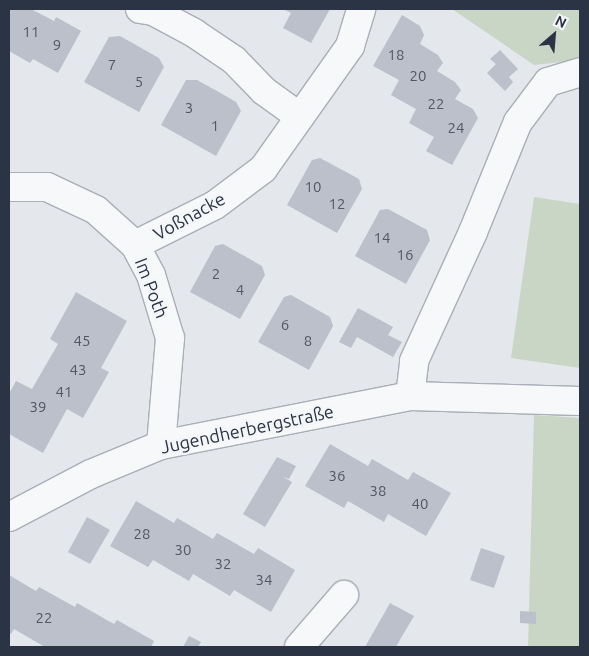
<!DOCTYPE html>
<html>
<head>
<meta charset="utf-8">
<style>
  body { margin:0 }
  #map { position:relative; width:589px; height:656px; overflow:hidden; background:#e4e7ec; font-family:Ubuntu,sans-serif }
  div>[style] { position:absolute }
  [style*='--x'] { left:calc(var(--x)*1px); top:calc(var(--y)*1px); width:calc(var(--w)*1px); rotate:calc(var(--a)*1deg) }
  .green>* { inset:0; background:#c9d6c5 }
  .building>* { inset:0; background:#bbc0ca }
  .roads { filter:drop-shadow(1px 0 #a9aeb7) drop-shadow(-1px 0 #a9aeb7) drop-shadow(0 1px #a9aeb7) drop-shadow(0 -1px #a9aeb7) }
  .street>* { height:28px; margin:-14px; padding:0 14px; transform-origin:14px; border-radius:14px; background:#f7f8fa }
  span { translate:-50% -50%; white-space:nowrap; text-align:center; line-height:1.15; -webkit-text-stroke:5px #f4f6f9; paint-order:stroke }
  .number-label { font-size:15px; color:#4f5766 }
  .number-label span { -webkit-text-stroke-width:0 }
  .street-label { font-size:18px; color:#2b3445 }
  .frame { position:absolute; inset:0; border:10px solid #2b3445; pointer-events:none }
  .north { position:absolute; left:529px; top:10px; width:50px; height:50px; -webkit-text-stroke:4px #f4f6f9; paint-order:stroke; rotate:27deg; font-size:14px; font-weight:700; line-height:20px; text-align:center; color:#2b3445 }
  .north::after { content:''; display:block; margin:auto; width:18px; height:22px; background:#2b3445; clip-path:polygon(50% 0,100% 100%,50% 72%,0 100%) }
</style>
</head>
<body>
<div id="map">
  <div class="green">
    <div style="clip-path:polygon(452px 9px,580px 9px,580px 60px,534px 65px)"></div>
    <div style="clip-path:polygon(534px 197px,580px 204px,580px 368px,511px 358px)"></div>
    <div style="clip-path:polygon(534px 415px,580px 418px,580px 647px,528px 647px)"></div>
  </div>
  <div class="building">
    <div style="clip-path:polygon(9px 9px,31px 9px,54px 21px,56px 17px,81px 31px,58px 73px,33px 59px,30px 63px,9px 51px)"></div>
    <div style="clip-path:polygon(283px 9px,330px 9px,311px 43px,283px 28px,291px 13px)"></div>
    <div style="clip-path:polygon(402px 15px,420px 26px,424px 35px,420px 44px,438px 55px,443px 63px,437px 71px,455px 82px,461px 90px,455px 99px,473px 109px,478px 118px,452px 165px,426px 151px,434px 137px,409px 123px,416px 109px,391px 95px,399px 80px,373px 66px)"></div>
    <div style="clip-path:polygon(120px 36px,159px 58px,164px 67px,139px 112px,84px 82px,109px 37px)"></div>
    <div style="clip-path:polygon(500px 50px,518px 69px,509px 77px,513px 82px,505px 91px,487px 73px,496px 64px,490px 59px)"></div>
    <div style="clip-path:polygon(186px 80px,197px 80px,217px 91px,236px 102px,241px 111px,216px 156px,161px 125px)"></div>
    <div style="clip-path:polygon(320px 158px,359px 179px,362px 189px,337px 233px,287px 205px,312px 160px)"></div>
    <div style="clip-path:polygon(388px 209px,427px 230px,430px 240px,406px 284px,355px 256px,380px 210px)"></div>
    <div style="clip-path:polygon(223px 244px,262px 266px,265px 275px,240px 319px,190px 292px,215px 246px)"></div>
    <div style="clip-path:polygon(76px 292px,127px 321px,101px 368px,109px 372px,83px 418px,67px 409px,43px 453px,9px 434px,9px 394px,16px 381px,32px 389px,58px 344px,50px 339px)"></div>
    <div style="clip-path:polygon(291px 295px,330px 317px,333px 326px,309px 370px,258px 342px,284px 297px)"></div>
    <div style="clip-path:polygon(358px 308px,393px 327px,388px 335px,402px 342px,393px 357px,357px 337px,351px 348px,339px 342px)"></div>
    <div style="clip-path:polygon(330px 444px,368px 466px,372px 459px,408px 480px,413px 472px,451px 493px,426px 536px,388px 514px,384px 522px,348px 501px,344px 508px,305px 486px)"></div>
    <div style="clip-path:polygon(277px 457px,296px 466px,289px 479px,283px 477px,292px 482px,265px 527px,243px 514px)"></div>
    <div style="clip-path:polygon(136px 501px,174px 523px,177px 518px,213px 539px,217px 533px,254px 554px,258px 548px,295px 570px,271px 612px,234px 590px,230px 596px,193px 574px,189px 581px,153px 560px,148px 567px,110px 546px)"></div>
    <div style="clip-path:polygon(87px 517px,110px 530px,90px 564px,68px 552px)"></div>
    <div style="clip-path:polygon(481px 548px,505px 556px,494px 588px,470px 580px)"></div>
    <div style="clip-path:polygon(9px 575px,36px 591px,39px 587px,75px 607px,77px 603px,114px 624px,117px 620px,154px 641px,151px 647px,45px 647px,14px 629px,11px 634px,9px 632px)"></div>
    <div style="clip-path:polygon(390px 603px,414px 616px,401px 638px,396px 647px,365px 647px)"></div>
    <div style="clip-path:polygon(520px 611px,536px 612px,536px 624px,520px 623px)"></div>
    <div style="clip-path:polygon(189px 636px,201px 642px,198px 647px,183px 647px)"></div>
  </div>
  <div class="roads">
    <div class="street">
      <div style="--x:140;--y:9;--w:13;--a:9"></div>
      <div style="--x:153;--y:11;--w:47;--a:28.2"></div>
      <div style="--x:194;--y:33;--w:48;--a:34"></div>
      <div style="--x:234;--y:60;--w:43;--a:45.9"></div>
      <div style="--x:264;--y:91;--w:44;--a:35.8"></div>
      <div style="--x:9;--y:187;--w:38;--a:0"></div>
      <div style="--x:47;--y:187;--w:54;--a:25.1"></div>
      <div style="--x:96;--y:210;--w:52;--a:41.9"></div>
      <div style="--x:135;--y:245;--w:34;--a:62"></div>
      <div style="--x:151;--y:275;--w:66;--a:73.2"></div>
      <div style="--x:170;--y:338;--w:107;--a:94.8"></div>
      <div style="--x:135;--y:245;--w:89;--a:-26.6"></div>
      <div style="--x:215;--y:205;--w:60;--a:-36.9"></div>
      <div style="--x:263;--y:169;--w:151;--a:-54.7"></div>
      <div style="--x:350;--y:46;--w:39;--a:-73"></div>
      <div style="--x:410;--y:396;--w:35;--a:-83"></div>
      <div style="--x:414;--y:361;--w:142;--a:-65.4"></div>
      <div style="--x:473;--y:232;--w:119;--a:-67.8"></div>
      <div style="--x:518;--y:122;--w:50;--a:-53.1"></div>
      <div style="--x:548;--y:82;--w:34;--a:-17"></div>
      <div style="--x:9;--y:517;--w:93;--a:-27.7"></div>
      <div style="--x:91;--y:474;--w:76;--a:-22.5"></div>
      <div style="--x:161;--y:445;--w:254;--a:-11.1"></div>
      <div style="--x:410;--y:396;--w:170;--a:1.7"></div>
      <div style="--x:299;--y:647;--w:69;--a:-49.1"></div>
    </div>
  </div>
  <div class="number-label">
    <span style="left:31px;top:32px">11</span>
    <span style="left:57px;top:45px">9</span>
    <span style="left:396px;top:55px">18</span>
    <span style="left:112px;top:65px">7</span>
    <span style="left:418px;top:76px">20</span>
    <span style="left:139px;top:82px">5</span>
    <span style="left:436px;top:104px">22</span>
    <span style="left:189px;top:108px">3</span>
    <span style="left:215px;top:126px">1</span>
    <span style="left:456px;top:128px">24</span>
    <span style="left:313px;top:187px">10</span>
    <span style="left:337px;top:204px">12</span>
    <span style="left:382px;top:238px">14</span>
    <span style="left:405px;top:255px">16</span>
    <span style="left:216px;top:274px">2</span>
    <span style="left:240px;top:290px">4</span>
    <span style="left:285px;top:325px">6</span>
    <span style="left:82px;top:341px">45</span>
    <span style="left:308px;top:341px">8</span>
    <span style="left:78px;top:370px">43</span>
    <span style="left:64px;top:392px">41</span>
    <span style="left:38px;top:407px">39</span>
    <span style="left:337px;top:476px">36</span>
    <span style="left:378px;top:491px">38</span>
    <span style="left:420px;top:504px">40</span>
    <span style="left:142px;top:534px">28</span>
    <span style="left:183px;top:550px">30</span>
    <span style="left:223px;top:564px">32</span>
    <span style="left:264px;top:580px">34</span>
    <span style="left:44px;top:618px">22</span>
  </div>
  <div class="street-label">
    <span style="left:189px;top:216px;rotate:-29deg">Voßnacke</span>
    <span style="left:152px;top:288px;rotate:69deg">Im Poth</span>
    <span style="left:247px;top:429px;rotate:-12deg">Jugendherbergstraße</span>
  </div>
  <div class="frame"></div>
  <div class="north">N</div>
</div>
</body>
</html>
